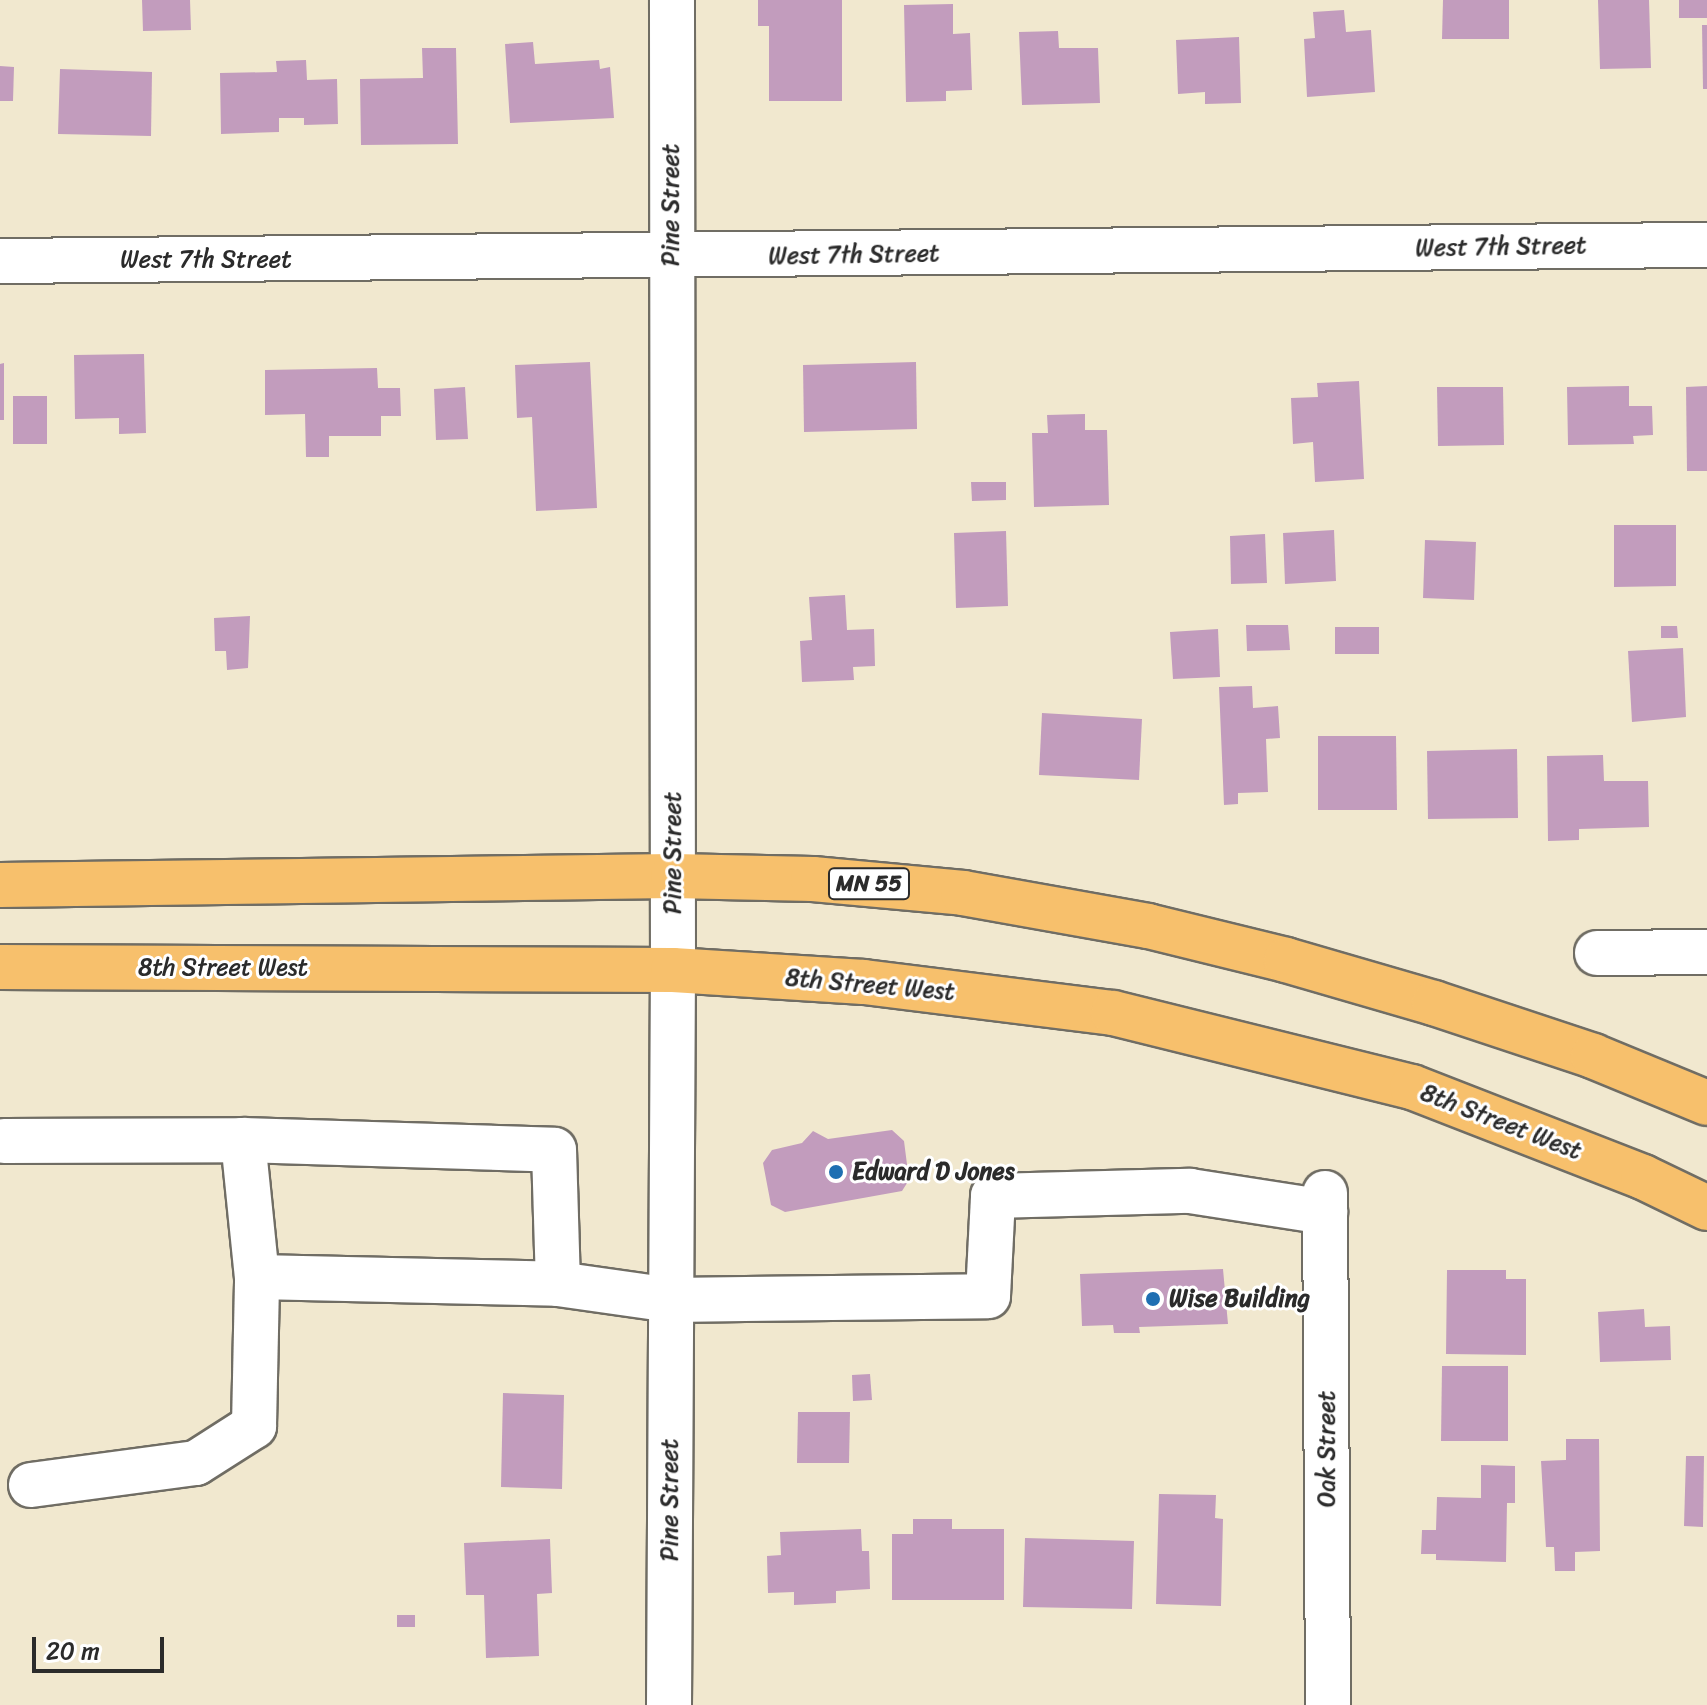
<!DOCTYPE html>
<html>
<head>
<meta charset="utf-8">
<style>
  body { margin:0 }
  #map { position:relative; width:1707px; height:1705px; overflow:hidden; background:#f1e8cf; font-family:Sriracha,sans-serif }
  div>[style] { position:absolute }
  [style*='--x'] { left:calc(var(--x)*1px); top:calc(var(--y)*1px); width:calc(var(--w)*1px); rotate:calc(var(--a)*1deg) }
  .building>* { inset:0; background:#c29cbd }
  .roads { filter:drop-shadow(2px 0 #706d64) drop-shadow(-2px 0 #706d64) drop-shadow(0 2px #706d64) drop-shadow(0 -2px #706d64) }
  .minor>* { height:44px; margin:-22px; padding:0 22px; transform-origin:22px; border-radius:22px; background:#fff }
  .highway>* { height:44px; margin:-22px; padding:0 22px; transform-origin:22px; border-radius:22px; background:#f7c06c }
  .dots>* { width:22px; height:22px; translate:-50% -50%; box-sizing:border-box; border:4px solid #fff; border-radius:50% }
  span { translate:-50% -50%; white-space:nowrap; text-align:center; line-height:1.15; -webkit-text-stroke:6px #fff; paint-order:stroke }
  .shield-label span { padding:2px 6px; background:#fff; border:2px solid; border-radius:6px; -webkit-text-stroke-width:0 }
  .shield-label { font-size:22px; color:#2b2b2b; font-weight:700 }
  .street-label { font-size:24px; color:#2b2b2b }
  .poi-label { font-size:24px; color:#2b2b2b; font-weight:700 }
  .left { translate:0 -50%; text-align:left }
  .scale { position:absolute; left:32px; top:1637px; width:132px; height:36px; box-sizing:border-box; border:4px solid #2b2b2b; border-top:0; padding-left:10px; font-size:24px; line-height:28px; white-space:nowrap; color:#2b2b2b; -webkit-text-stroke:6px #fff; paint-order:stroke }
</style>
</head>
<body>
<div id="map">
  <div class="building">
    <div style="clip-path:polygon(142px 0,190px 0,191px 30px,143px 31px)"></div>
    <div style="clip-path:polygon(758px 0,842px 0,842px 101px,769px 101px,769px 26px,758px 26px)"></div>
    <div style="clip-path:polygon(1443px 0,1509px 0,1509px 39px,1442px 39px)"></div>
    <div style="clip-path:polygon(1598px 0,1649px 0,1651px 68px,1600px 69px)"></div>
    <div style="clip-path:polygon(1679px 0,1707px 0,1707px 18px,1679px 18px)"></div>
    <div style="clip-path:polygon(953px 4px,953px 34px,970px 33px,972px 90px,946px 91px,946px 101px,906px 102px,904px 5px)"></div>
    <div style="clip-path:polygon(1344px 10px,1346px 32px,1371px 30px,1375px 92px,1307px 97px,1304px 39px,1315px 38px,1313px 12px)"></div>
    <div style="clip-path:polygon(1702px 25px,1707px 25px,1707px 89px,1703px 89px)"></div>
    <div style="clip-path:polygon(1058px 31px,1059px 48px,1098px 48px,1100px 103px,1022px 105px,1019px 32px)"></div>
    <div style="clip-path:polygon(1239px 37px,1241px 103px,1205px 104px,1205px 92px,1178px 94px,1176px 40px)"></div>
    <div style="clip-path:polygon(533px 42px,535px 64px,599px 60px,600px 69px,610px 67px,614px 118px,510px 123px,505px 44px)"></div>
    <div style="clip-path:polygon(422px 48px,456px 48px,458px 144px,361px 145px,360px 79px,423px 78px)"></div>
    <div style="clip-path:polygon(306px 60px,307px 80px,337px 79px,338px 124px,304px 125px,304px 118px,279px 118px,279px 132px,221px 134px,220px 73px,277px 72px,276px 61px)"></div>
    <div style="clip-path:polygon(0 66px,14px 67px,13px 101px,0 101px)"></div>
    <div style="clip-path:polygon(60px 69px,152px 72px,151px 136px,58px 134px)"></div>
    <div style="clip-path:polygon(144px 354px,146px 433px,119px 434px,119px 418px,75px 419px,74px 355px)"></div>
    <div style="clip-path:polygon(590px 362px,597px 508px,536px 511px,532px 417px,517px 418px,515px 365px)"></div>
    <div style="clip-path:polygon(916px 362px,917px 429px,804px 432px,803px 365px)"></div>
    <div style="clip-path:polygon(4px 363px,4px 420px,0 420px,0 364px)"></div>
    <div style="clip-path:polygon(377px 368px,378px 388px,400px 388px,401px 416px,381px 416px,381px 436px,329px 436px,329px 457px,306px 457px,305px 414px,265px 415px,265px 370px)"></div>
    <div style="clip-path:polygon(1359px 381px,1364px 479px,1315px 482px,1313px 442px,1293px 444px,1291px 398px,1318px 397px,1317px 383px)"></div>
    <div style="clip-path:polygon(1629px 386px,1629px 406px,1652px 406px,1653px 435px,1633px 436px,1634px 444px,1568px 445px,1567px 387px)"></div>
    <div style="clip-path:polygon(1707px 386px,1707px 471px,1687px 471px,1686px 387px)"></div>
    <div style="clip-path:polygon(465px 387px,468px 439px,436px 440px,434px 389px)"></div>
    <div style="clip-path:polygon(1437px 387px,1503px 387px,1504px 445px,1438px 446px)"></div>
    <div style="clip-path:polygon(13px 396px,47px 396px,47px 444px,13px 444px)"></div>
    <div style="clip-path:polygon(1085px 414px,1085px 430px,1107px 430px,1109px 505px,1034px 507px,1032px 433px,1048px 433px,1047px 415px)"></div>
    <div style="clip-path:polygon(971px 482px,1006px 482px,1006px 500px,972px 501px)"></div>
    <div style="clip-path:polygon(1614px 525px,1676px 525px,1676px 586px,1614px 587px)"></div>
    <div style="clip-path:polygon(1334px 530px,1336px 581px,1285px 584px,1283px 533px)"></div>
    <div style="clip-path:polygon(1006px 531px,1008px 606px,956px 608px,954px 533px)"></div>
    <div style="clip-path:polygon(1265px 534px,1267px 583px,1231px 584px,1230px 536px)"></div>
    <div style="clip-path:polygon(1425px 540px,1476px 542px,1474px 600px,1423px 598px)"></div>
    <div style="clip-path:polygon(845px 595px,847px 630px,874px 629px,875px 666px,853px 667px,854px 680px,802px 682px,800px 641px,812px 640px,809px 597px)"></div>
    <div style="clip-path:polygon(250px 616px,248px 668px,227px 670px,226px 651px,215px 651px,214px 618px)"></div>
    <div style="clip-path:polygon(1246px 625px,1288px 625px,1290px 650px,1247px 651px)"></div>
    <div style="clip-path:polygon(1661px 626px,1677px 626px,1678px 638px,1661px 638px)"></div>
    <div style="clip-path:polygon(1335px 627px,1379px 627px,1379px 654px,1335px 654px)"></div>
    <div style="clip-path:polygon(1218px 629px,1220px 677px,1173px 679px,1170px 632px)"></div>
    <div style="clip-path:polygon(1683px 648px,1686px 717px,1632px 722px,1628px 651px)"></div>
    <div style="clip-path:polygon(1252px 686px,1253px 708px,1278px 706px,1280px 738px,1266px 739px,1268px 792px,1238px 793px,1238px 804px,1224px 805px,1219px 687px)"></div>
    <div style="clip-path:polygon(1042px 713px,1142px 719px,1139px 780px,1039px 775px)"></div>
    <div style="clip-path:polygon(1318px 736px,1396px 736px,1397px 810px,1318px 810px)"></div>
    <div style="clip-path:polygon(1517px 749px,1518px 818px,1428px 819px,1427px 751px)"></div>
    <div style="clip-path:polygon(1603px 755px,1604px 781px,1648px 781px,1649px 827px,1579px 829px,1579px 840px,1548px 841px,1547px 756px)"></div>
    <div style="clip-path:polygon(892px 1130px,904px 1141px,909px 1180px,902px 1191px,785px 1212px,771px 1205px,763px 1163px,772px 1150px,802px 1143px,813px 1131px,828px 1139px)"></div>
    <div style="clip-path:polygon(1223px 1269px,1228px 1324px,1139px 1327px,1140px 1333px,1114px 1333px,1113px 1325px,1082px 1326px,1080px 1274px)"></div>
    <div style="clip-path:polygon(1447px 1270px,1506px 1270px,1506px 1279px,1526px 1279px,1526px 1355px,1446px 1354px)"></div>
    <div style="clip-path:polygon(1644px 1309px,1645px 1327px,1670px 1326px,1671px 1360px,1600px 1362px,1598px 1312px)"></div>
    <div style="clip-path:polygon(1442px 1366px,1508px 1366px,1508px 1441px,1441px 1441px)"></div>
    <div style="clip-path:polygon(870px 1374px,872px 1400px,853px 1401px,852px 1375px)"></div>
    <div style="clip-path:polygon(503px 1393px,564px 1395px,562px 1489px,501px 1487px)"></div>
    <div style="clip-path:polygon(798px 1412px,850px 1412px,849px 1463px,797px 1463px)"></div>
    <div style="clip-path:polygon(1566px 1439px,1599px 1439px,1600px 1551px,1575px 1552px,1575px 1571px,1555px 1571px,1554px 1547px,1546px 1547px,1541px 1461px,1566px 1460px)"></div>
    <div style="clip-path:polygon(1686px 1456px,1704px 1456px,1703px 1527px,1684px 1526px)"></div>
    <div style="clip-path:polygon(1481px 1465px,1515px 1466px,1515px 1503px,1507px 1503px,1506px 1562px,1436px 1560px,1436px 1554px,1421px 1554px,1422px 1530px,1436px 1530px,1437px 1497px,1481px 1498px)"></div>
    <div style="clip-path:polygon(1159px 1494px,1216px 1495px,1215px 1518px,1223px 1519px,1221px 1606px,1156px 1604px)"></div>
    <div style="clip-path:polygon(913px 1519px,952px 1519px,952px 1529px,1004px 1529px,1004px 1600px,892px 1600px,892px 1534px,913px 1534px)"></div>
    <div style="clip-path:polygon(861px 1529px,862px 1551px,869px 1551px,870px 1589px,836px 1591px,836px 1603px,794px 1605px,794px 1592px,768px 1593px,767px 1556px,781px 1555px,780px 1532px)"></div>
    <div style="clip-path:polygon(1025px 1538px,1134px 1541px,1132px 1609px,1023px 1607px)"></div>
    <div style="clip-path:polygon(550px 1539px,552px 1593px,537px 1594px,539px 1656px,486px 1658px,484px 1595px,466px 1595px,464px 1543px)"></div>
    <div style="clip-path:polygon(397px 1615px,415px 1615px,415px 1627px,397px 1627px)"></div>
  </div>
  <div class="roads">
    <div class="minor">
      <div style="--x:0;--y:261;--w:1707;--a:-0.54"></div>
      <div style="--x:1597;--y:953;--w:110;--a:-0.5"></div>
      <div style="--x:243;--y:1140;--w:311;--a:1.8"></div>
      <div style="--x:554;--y:1150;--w:134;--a:88.3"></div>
      <div style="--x:4;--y:1141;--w:239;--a:-0.2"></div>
      <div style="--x:243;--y:1140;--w:138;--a:84.2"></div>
      <div style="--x:257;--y:1277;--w:301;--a:1.3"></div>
      <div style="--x:558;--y:1284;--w:114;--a:8.1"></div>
      <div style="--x:671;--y:1300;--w:317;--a:-0.7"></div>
      <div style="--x:988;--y:1296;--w:100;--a:-87.1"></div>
      <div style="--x:993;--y:1196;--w:197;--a:-1.5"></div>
      <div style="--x:1190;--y:1191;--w:137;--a:8.8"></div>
      <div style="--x:1325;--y:1193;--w:512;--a:89.66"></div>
      <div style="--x:31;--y:1485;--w:166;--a:-7.6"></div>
      <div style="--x:196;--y:1463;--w:69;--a:-32.5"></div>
      <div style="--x:254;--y:1426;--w:149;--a:-88.8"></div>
      <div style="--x:669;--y:1705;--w:735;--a:-89.69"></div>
      <div style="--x:673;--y:970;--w:970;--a:-90.06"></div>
    </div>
    <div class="highway">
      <div style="--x:0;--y:885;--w:673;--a:-0.77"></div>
      <div style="--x:673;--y:876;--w:140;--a:1.2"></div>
      <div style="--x:813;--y:879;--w:151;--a:5.3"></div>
      <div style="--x:963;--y:893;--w:188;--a:10.1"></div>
      <div style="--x:1148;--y:926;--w:142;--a:13.8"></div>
      <div style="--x:1286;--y:960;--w:154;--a:16.2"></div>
      <div style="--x:1434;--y:1003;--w:168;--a:18.4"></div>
      <div style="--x:1593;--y:1056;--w:123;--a:22.4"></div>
      <div style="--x:0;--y:967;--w:673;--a:0.26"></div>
      <div style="--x:673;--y:970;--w:191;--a:3.6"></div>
      <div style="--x:864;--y:982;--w:251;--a:7.1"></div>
      <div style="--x:1113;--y:1013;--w:308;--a:13.9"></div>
      <div style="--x:1412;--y:1087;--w:248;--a:21.3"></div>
      <div style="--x:1643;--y:1177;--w:71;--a:25.8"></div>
    </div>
  </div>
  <div class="dots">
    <div style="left:836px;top:1172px;background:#1f6fb2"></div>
    <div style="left:1153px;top:1299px;background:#1f6fb2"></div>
  </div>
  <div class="shield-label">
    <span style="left:869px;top:884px">MN 55</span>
  </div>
  <div class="street-label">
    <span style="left:671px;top:205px;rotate:-90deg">Pine Street</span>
    <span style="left:1501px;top:247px;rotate:-1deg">West 7th Street</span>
    <span style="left:854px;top:255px;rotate:-1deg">West 7th Street</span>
    <span style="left:206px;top:260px">West 7th Street</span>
    <span style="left:673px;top:853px;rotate:-90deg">Pine Street</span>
    <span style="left:223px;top:968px">8th Street West</span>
    <span style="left:870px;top:985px;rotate:5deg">8th Street West</span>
    <span style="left:1501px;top:1122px;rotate:21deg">8th Street West</span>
    <span style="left:1327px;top:1449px;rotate:-90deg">Oak Street</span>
    <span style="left:670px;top:1500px;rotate:-90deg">Pine Street</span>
  </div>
  <div class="poi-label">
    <span class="left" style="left:852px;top:1172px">Edward D Jones</span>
    <span class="left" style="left:1169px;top:1299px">Wise Building</span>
  </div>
  <div class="scale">20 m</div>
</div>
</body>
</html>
